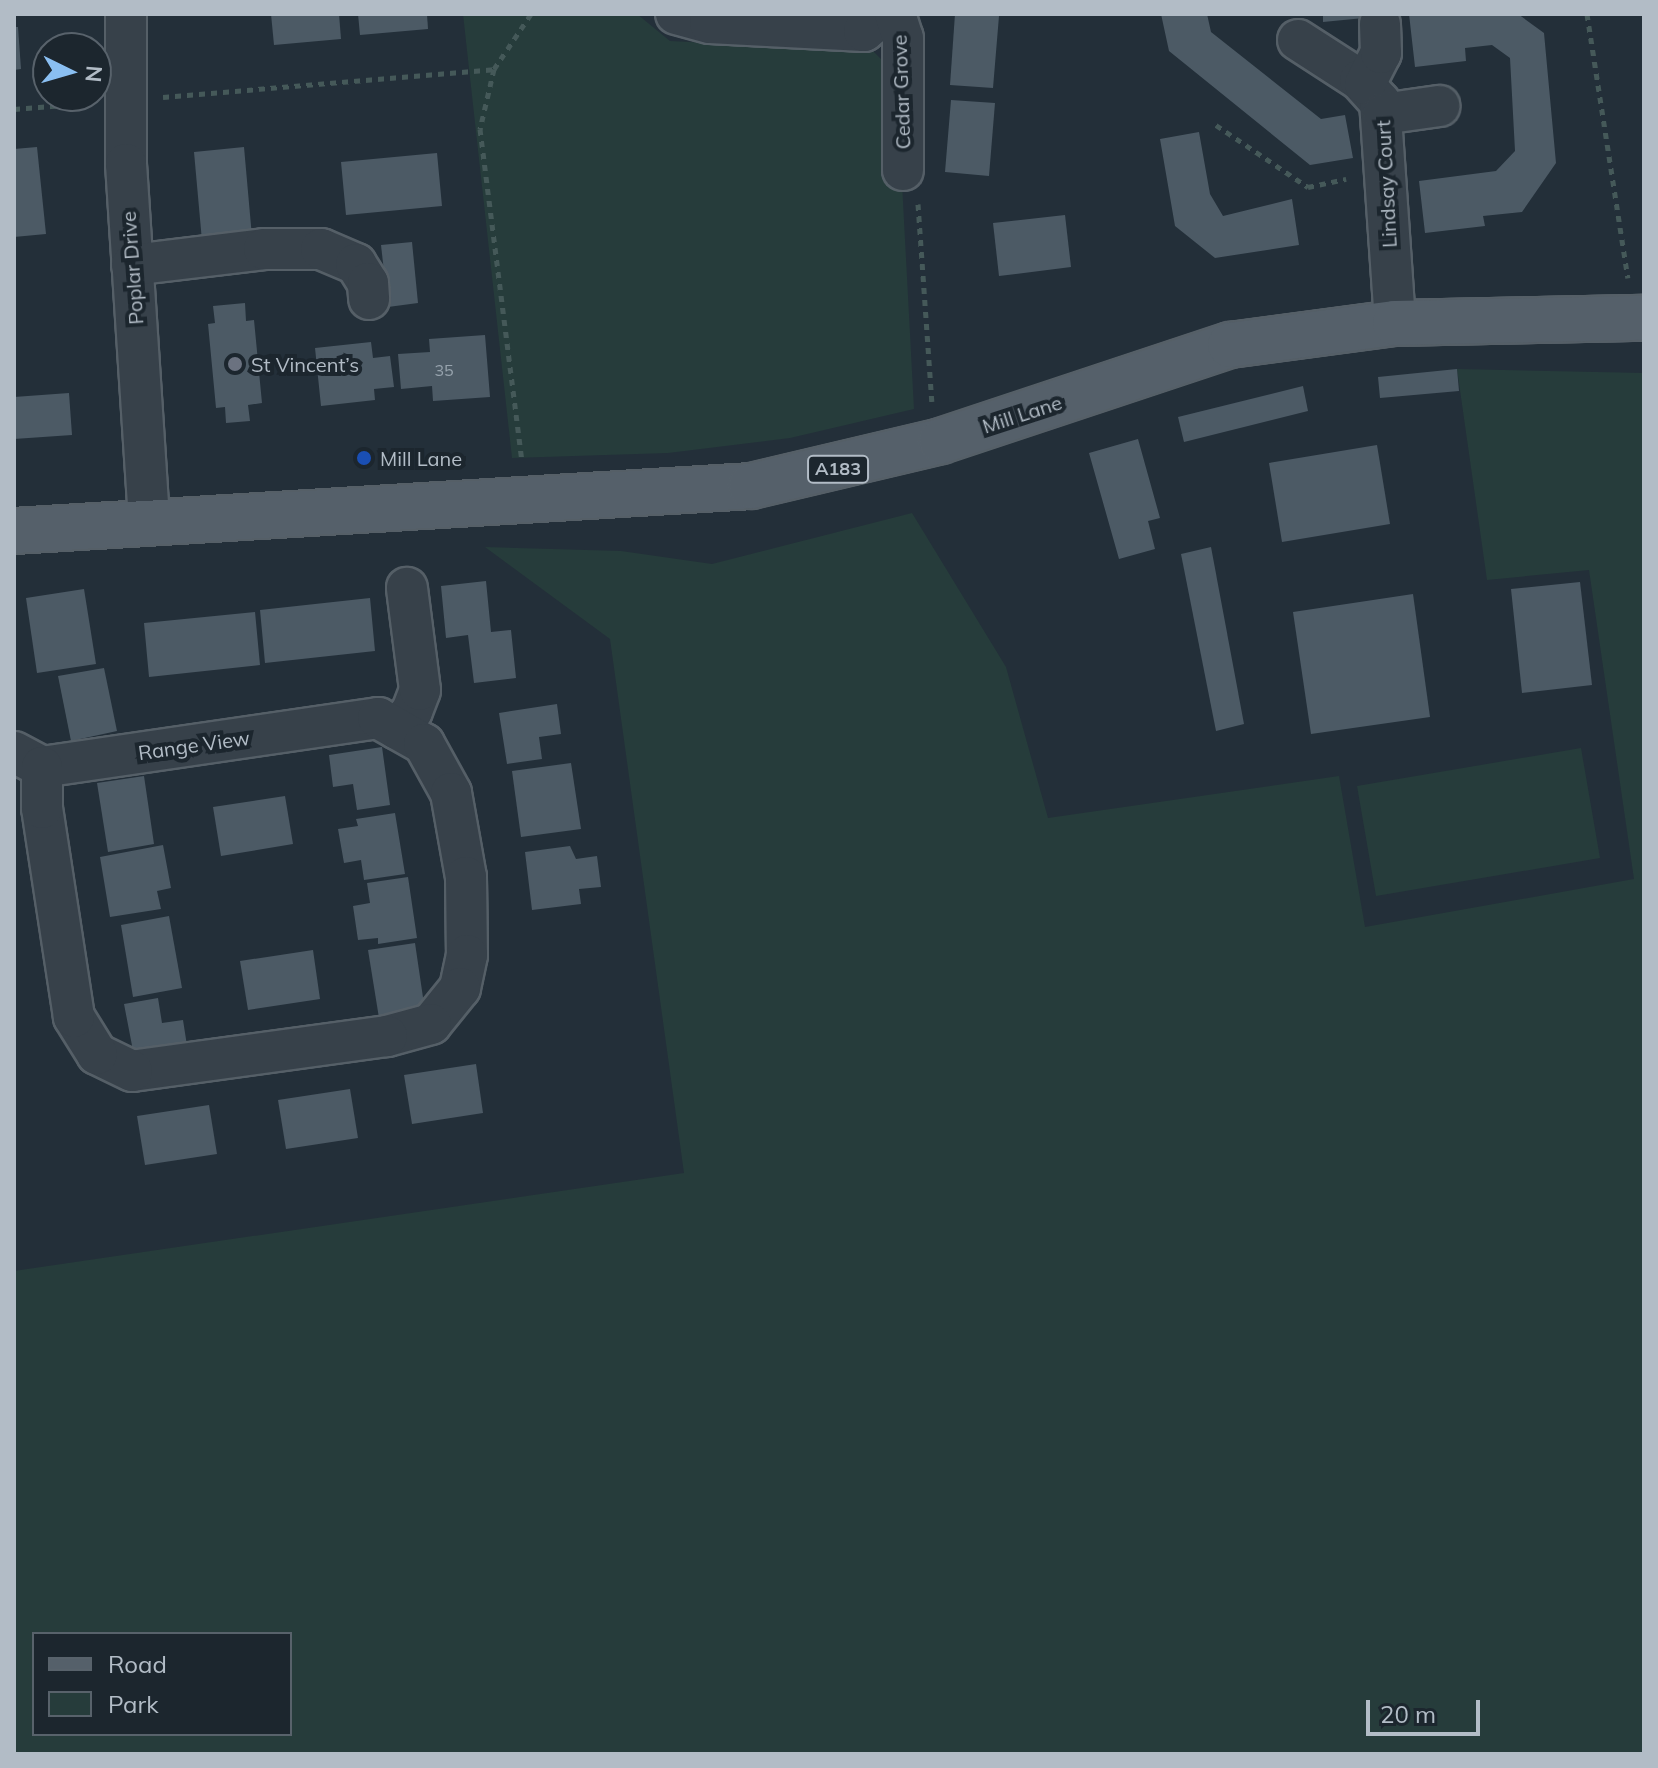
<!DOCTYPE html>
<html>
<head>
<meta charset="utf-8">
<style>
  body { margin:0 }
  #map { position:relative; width:1658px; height:1768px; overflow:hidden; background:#232f39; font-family:Mulish,sans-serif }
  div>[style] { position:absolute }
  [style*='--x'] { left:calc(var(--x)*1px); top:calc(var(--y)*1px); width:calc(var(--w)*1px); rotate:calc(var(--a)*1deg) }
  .green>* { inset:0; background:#263c3b }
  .building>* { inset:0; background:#4c5a65 }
  .path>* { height:5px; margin-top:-2.5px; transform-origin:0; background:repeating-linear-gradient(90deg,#455959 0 6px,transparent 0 12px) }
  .roads { filter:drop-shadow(2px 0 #555f67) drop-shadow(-2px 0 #555f67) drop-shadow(0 2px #555f67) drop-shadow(0 -2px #555f67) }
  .minor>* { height:40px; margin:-20px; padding:0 20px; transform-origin:20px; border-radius:20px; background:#37414a }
  .major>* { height:44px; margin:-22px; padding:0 22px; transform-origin:22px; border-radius:22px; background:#55606a }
  .dots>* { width:22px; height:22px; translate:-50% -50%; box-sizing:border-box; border:4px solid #1c262e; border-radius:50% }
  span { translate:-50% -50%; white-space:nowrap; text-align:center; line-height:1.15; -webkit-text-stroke:8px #1c262e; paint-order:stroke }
  .number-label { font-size:16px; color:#98a4ae }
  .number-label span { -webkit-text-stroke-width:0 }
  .shield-label span { padding:2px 6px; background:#1c262e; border:2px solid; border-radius:6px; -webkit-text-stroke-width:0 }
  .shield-label { font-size:18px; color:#b2bcc6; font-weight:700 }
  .street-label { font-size:20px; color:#b2bcc6 }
  .poi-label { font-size:20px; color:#b2bcc6 }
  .left { translate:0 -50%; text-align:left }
  .frame { position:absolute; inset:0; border:16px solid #b2bcc6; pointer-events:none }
  .legend { position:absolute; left:32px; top:1632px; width:260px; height:104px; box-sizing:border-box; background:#1c262e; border:2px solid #58626b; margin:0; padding:10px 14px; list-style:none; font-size:24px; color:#b2bcc6 }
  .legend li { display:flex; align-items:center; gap:16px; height:40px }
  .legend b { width:40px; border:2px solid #58626b }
  .north { position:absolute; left:32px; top:32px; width:80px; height:80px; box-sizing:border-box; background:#1c262e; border:2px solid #58626b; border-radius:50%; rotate:95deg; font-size:22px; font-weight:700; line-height:32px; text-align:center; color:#b2bcc6 }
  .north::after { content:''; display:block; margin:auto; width:28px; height:36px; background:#8abff2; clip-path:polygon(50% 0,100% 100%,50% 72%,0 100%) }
  .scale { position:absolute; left:1366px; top:1700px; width:114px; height:36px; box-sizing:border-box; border:4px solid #b2bcc6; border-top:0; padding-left:10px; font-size:24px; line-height:28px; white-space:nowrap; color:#b2bcc6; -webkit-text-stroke:6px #1c262e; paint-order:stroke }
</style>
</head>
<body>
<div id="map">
  <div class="green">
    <div style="clip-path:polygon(463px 14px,637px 14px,670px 41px,873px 51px,883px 61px,883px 181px,902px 183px,914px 409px,790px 438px,668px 453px,512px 458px)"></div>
    <div style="clip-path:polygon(evenodd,1457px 369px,1644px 373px,1644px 1754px,14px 1754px,14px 1271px,684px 1173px,610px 639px,485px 547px,621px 551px,712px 564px,912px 513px,1006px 667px,1048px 818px,1339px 776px,1365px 927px,1634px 879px,1589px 570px,1487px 580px,1457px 369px,34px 1634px,290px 1634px,290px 1734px,34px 1734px,34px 1634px)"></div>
    <div style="clip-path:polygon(1581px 748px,1600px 858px,1376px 896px,1357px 786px)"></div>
  </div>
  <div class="building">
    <div style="clip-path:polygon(271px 14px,339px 14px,341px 39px,274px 45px)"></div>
    <div style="clip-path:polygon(358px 14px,427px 14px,428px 29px,360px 35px)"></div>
    <div style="clip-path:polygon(955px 14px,999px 16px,993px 88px,950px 85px)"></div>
    <div style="clip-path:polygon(1161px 14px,1207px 14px,1211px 32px,1321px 119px,1345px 115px,1353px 158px,1310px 165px,1169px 51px)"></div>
    <div style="clip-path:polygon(1323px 14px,1363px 14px,1364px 18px,1323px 22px)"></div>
    <div style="clip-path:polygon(1409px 14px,1518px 14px,1544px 33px,1556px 163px,1522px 212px,1483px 216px,1485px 226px,1425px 233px,1419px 181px,1496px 171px,1515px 151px,1510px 58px,1492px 45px,1465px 48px,1466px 61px,1415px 67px)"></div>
    <div style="clip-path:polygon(14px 27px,18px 27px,21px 69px,14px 70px)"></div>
    <div style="clip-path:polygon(951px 100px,995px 103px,989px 176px,945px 172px)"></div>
    <div style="clip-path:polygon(1199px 132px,1210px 194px,1223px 216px,1292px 199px,1299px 245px,1215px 258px,1175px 226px,1160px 139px)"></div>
    <div style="clip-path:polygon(37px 147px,46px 234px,14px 237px,14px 149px)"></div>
    <div style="clip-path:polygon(244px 147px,252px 237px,202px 241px,194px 152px)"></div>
    <div style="clip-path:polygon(437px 153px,442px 206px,346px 215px,341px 162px)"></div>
    <div style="clip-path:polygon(1065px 215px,1071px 267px,999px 276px,993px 223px)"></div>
    <div style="clip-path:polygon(412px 242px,418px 303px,388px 307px,381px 245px)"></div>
    <div style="clip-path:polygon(245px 303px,246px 321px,254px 320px,262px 403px,248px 405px,250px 421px,226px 423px,225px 407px,216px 408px,208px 324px,215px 323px,213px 306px)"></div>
    <div style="clip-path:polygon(485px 335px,490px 397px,433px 401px,432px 386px,401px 389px,398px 354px,430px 352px,429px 339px)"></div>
    <div style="clip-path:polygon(371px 342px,373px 358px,390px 356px,394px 387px,374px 389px,375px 400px,321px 406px,315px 348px)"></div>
    <div style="clip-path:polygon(1457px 369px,1459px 391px,1380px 398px,1378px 377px)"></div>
    <div style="clip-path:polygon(1303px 386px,1308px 411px,1184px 442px,1178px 417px)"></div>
    <div style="clip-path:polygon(69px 393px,72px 435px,14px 439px,14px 397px)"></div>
    <div style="clip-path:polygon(1138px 439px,1160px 518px,1148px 521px,1155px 549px,1119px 559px,1089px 453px)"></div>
    <div style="clip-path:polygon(1377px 445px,1390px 524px,1282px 542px,1269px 463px)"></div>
    <div style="clip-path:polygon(1211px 547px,1244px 724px,1216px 731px,1181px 554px)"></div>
    <div style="clip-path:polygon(486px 581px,491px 632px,511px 630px,516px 678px,474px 683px,468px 635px,446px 638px,441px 586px)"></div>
    <div style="clip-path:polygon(1580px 582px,1592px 685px,1522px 693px,1511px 589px)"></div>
    <div style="clip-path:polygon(84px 589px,96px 664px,37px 673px,26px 598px)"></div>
    <div style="clip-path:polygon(1413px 594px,1430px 717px,1311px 734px,1293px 612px)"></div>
    <div style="clip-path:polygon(370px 598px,375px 651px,265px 663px,260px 610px)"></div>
    <div style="clip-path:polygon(255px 612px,260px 665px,149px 677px,144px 623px)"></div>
    <div style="clip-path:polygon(104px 668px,117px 731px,71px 741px,58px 676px)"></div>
    <div style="clip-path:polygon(557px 704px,561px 734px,539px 737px,542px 759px,507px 764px,499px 713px)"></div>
    <div style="clip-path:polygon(382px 747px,390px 805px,357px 810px,353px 784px,333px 787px,329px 755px)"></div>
    <div style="clip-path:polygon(571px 763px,581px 829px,521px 837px,512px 771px)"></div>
    <div style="clip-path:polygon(144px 776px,154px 844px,108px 852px,97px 783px)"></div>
    <div style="clip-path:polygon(285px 796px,293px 844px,221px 856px,213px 807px)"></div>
    <div style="clip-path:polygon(395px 813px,405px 874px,364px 880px,361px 860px,344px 863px,338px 829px,358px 826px,356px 819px)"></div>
    <div style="clip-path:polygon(163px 845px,171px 888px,157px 891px,161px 909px,110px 917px,100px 857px)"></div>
    <div style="clip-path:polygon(570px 846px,576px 859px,597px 856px,601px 887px,579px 889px,581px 904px,532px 910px,525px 852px)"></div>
    <div style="clip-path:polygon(408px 877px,417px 938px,378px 944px,378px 938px,358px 940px,353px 906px,370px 903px,367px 883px)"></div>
    <div style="clip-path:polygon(169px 916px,182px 988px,133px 997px,121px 925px)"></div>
    <div style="clip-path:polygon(415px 943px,425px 1011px,379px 1018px,368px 950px)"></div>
    <div style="clip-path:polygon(313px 950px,320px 999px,248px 1010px,240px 961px)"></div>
    <div style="clip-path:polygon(158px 998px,162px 1023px,183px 1020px,188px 1052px,135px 1061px,124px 1004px)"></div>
    <div style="clip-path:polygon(476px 1064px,483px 1113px,412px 1124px,404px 1075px)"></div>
    <div style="clip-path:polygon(350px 1089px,358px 1138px,286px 1149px,278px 1100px)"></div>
    <div style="clip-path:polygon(209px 1105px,217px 1154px,145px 1165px,137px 1116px)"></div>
  </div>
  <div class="path">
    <div style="--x:1587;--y:14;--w:267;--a:81.2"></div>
    <div style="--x:494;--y:69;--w:62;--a:103.1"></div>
    <div style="--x:480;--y:129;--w:334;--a:82.8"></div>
    <div style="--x:163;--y:97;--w:332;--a:-4.8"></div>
    <div style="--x:494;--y:69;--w:66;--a:-56.1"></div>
    <div style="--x:14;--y:109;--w:75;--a:-4.6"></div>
    <div style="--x:1216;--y:125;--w:111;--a:34"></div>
    <div style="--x:1308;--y:187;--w:39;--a:-12"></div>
    <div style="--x:918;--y:204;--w:198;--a:86"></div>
  </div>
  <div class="roads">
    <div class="minor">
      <div style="--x:126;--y:14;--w:150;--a:90"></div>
      <div style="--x:126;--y:164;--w:359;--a:86.3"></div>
      <div style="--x:676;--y:14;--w:35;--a:15"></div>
      <div style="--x:710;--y:23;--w:154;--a:3"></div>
      <div style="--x:864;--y:31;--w:26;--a:-40"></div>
      <div style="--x:895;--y:14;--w:25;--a:72"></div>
      <div style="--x:903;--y:38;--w:132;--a:90"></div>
      <div style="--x:1298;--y:40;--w:74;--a:32.8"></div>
      <div style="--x:1360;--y:80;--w:30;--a:48"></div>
      <div style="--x:1380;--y:102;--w:222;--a:86.1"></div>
      <div style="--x:1365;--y:84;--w:35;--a:-63"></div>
      <div style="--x:1381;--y:53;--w:29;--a:-92"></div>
      <div style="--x:1383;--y:114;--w:57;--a:-8.1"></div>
      <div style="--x:132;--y:265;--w:133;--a:-6.9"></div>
      <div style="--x:264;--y:249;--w:57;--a:0"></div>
      <div style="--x:321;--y:249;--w:38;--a:23"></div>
      <div style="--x:356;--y:264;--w:22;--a:58"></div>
      <div style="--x:368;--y:283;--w:16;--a:86"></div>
      <div style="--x:397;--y:729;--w:23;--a:-50"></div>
      <div style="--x:412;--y:711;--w:22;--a:-69"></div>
      <div style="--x:420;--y:690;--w:103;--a:-97.3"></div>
      <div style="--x:14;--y:752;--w:32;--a:28"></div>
      <div style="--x:42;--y:767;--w:340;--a:-8.3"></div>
      <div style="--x:378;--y:718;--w:53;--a:29.5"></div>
      <div style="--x:424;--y:744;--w:56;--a:61.1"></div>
      <div style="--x:451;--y:793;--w:85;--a:79.9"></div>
      <div style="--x:466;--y:877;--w:78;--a:89.3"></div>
      <div style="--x:467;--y:955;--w:34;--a:102"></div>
      <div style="--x:460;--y:988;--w:46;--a:128.9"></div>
      <div style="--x:431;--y:1024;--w:46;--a:164.7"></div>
      <div style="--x:387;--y:1036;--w:257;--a:172.2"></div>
      <div style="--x:132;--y:1071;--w:39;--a:-154"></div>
      <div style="--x:97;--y:1054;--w:44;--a:-121.9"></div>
      <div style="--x:74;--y:1017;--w:211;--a:-98.7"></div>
      <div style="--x:42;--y:808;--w:41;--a:-90"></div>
    </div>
    <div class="major">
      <div style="--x:14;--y:531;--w:738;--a:-3.49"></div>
      <div style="--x:751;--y:486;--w:195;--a:-13.3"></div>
      <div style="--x:941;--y:441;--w:305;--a:-18.4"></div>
      <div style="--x:1230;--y:345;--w:166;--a:-7.6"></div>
      <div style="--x:1395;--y:323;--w:249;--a:-1.2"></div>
    </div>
  </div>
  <div class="dots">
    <div style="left:235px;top:364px;background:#6b7280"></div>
    <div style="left:364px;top:458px;background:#1a4fb4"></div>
  </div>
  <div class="number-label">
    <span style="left:444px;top:370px">35</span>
  </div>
  <div class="shield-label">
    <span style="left:838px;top:469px">A183</span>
  </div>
  <div class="street-label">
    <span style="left:901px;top:92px;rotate:-92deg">Cedar Grove</span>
    <span style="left:1386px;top:184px;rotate:-93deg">Lindsay Court</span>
    <span style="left:132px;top:268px;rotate:-94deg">Poplar Drive</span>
    <span style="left:1022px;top:414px;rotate:-18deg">Mill Lane</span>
    <span style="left:194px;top:745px;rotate:-8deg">Range View</span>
  </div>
  <div class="poi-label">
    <span class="left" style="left:251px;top:364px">St Vincent’s</span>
    <span class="left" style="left:380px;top:458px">Mill Lane</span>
  </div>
  <div class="frame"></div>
  <ul class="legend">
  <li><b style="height:10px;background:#55606a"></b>Road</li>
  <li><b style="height:22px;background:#263c3b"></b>Park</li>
  </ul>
  <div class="north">N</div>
  <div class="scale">20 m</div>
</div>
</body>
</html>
